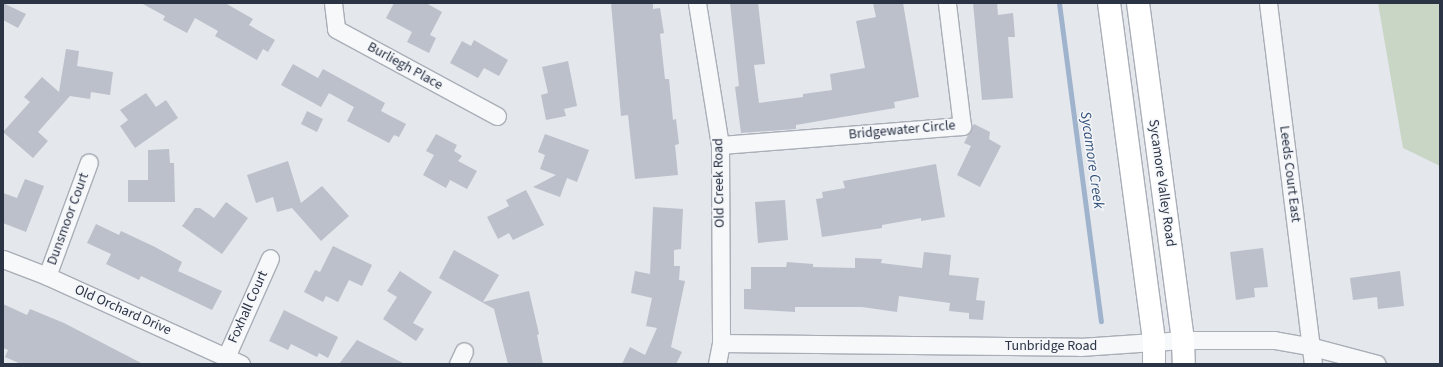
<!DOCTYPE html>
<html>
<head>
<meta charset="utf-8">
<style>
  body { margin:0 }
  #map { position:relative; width:1443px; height:367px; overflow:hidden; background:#e4e7ec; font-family:"Source Sans 3",sans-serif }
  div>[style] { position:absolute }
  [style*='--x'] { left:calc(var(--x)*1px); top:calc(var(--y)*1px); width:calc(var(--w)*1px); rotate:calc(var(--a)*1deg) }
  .green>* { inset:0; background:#c9d6c5 }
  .stream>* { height:5px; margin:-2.5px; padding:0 2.5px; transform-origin:2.5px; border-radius:2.5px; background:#9fb4cc }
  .building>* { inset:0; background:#bbc0ca }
  .roads { filter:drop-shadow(1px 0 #a9aeb7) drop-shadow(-1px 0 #a9aeb7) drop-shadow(0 1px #a9aeb7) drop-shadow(0 -1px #a9aeb7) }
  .street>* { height:17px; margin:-8.5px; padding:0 8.5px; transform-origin:8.5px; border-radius:8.5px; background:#f7f8fa }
  .secondary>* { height:22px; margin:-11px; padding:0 11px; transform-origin:11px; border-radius:11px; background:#fff }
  span { translate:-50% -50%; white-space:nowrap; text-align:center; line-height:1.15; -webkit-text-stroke:3px #f4f6f9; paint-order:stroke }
  .street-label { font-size:14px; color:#2b3445 }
  .water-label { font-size:15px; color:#34527a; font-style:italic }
  .frame { position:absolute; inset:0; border:4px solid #2b3445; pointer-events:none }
</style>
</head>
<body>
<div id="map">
  <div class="green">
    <div style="clip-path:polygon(1378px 3px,1440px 3px,1440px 166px,1403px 148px)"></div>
  </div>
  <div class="stream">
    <div style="--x:1059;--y:3;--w:321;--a:82.5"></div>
  </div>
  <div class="building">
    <div style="clip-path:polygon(3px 3px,26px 14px,18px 28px,3px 20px)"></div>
    <div style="clip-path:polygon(141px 3px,225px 3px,253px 19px,249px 25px,275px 40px,268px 52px,263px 49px,257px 60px,215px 36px,218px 31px,195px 18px,187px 33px,163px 20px,165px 16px)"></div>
    <div style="clip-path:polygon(394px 3px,426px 3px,442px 12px,430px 35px,436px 38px,429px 53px,407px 42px,412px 32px,386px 18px)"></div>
    <div style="clip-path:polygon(611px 3px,653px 3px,653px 9px,660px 8px,664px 33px,660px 34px,665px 79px,669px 79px,673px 120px,676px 119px,679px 144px,675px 145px,678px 175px,635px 179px,628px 115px,621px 116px)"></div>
    <div style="clip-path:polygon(730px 3px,758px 3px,765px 64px,754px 65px,759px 103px,803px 97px,803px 94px,832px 90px,830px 74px,865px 68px,856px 21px,876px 17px,873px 3px,903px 3px,919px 97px,894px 102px,895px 108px,796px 125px,796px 129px,741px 133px,735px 87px,739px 86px)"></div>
    <div style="clip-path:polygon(973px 3px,997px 3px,998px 15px,1013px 13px,1015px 37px,1008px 37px,1013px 98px,982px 100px)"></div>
    <div style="clip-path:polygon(474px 40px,508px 60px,499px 76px,484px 68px,478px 78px,450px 63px,462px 41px,471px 46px)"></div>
    <div style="clip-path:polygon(66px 49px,79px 51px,77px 66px,113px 72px,110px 95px,91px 92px,90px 99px,70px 96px,38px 132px,48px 141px,33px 158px,3px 132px,30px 102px,24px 97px,42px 77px,59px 92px)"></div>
    <div style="clip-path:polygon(568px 61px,577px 106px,564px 109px,566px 116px,546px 120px,541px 95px,548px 93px,542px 67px)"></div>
    <div style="clip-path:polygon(293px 64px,318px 78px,323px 69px,385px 103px,381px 111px,406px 124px,399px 137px,394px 135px,389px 143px,347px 121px,354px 107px,329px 93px,321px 107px,281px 85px)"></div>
    <div style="clip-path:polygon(146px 93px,156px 107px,166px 100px,178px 118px,135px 148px,120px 126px,128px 120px,120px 110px)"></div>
    <div style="clip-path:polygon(307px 111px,323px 119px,317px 132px,301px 124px)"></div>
    <div style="clip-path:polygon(974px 124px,990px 132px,989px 139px,1001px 146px,980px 187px,957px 175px,971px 146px,964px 143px)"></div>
    <div style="clip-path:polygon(436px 134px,457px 145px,454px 151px,462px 156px,458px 161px,477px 171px,467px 189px,450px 180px,446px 188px,423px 175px,434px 155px,426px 151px)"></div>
    <div style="clip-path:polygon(545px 134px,589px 150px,577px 182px,567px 178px,560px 197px,533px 187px,556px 175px,540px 169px,545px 155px,538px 152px)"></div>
    <div style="clip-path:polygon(169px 149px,170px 163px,174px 163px,175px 202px,128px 202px,128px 180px,148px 180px,148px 150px)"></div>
    <div style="clip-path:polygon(288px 161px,301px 203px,322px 186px,349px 216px,321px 241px,292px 208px,277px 212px,273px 197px,256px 203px,247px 175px)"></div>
    <div style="clip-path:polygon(936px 164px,945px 217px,921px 221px,921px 218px,882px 225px,882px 228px,822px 237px,816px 199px,823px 198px,822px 192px,845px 188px,843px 181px)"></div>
    <div style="clip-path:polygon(25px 179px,44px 186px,26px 232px,3px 223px,3px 193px,17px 198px)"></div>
    <div style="clip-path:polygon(526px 190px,544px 225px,513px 240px,509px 233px,498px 239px,487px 217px,509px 206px,506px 200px)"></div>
    <div style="clip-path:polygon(785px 200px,788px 240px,758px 243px,755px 202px)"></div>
    <div style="clip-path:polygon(226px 202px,248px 218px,222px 254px,182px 226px,195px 208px,200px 208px,214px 218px)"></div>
    <div style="clip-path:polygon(653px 207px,683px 209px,681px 249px,674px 250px,674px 266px,680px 266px,679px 280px,685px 281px,671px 347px,682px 352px,676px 364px,622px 364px,630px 347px,645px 355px,657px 328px,646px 326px,652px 298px,631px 293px,635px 271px,650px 274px)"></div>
    <div style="clip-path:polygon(96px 224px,119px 235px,121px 231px,155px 247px,182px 262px,178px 271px,222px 291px,212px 310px,141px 276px,139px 280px,106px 264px,111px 254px,87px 243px)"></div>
    <div style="clip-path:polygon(333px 246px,372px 265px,362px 286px,349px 280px,338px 302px,326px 296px,323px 302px,304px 292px,315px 270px,320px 272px)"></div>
    <div style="clip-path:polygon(1263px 248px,1268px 287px,1254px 288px,1255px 297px,1236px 300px,1230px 252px)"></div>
    <div style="clip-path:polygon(454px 250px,499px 275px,483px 302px,529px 291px,539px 334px,537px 335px,543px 364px,508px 364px,494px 309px,439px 278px)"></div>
    <div style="clip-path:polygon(924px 252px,951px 255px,949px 275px,979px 278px,976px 300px,985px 301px,983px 320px,969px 319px,969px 313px,949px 311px,950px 303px,899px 296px,897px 312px,862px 307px,795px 307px,795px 312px,744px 309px,744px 289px,751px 289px,751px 267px,786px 267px,787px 262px,813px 264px,813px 267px,855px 268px,855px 258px,882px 259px,881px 263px,922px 268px)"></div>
    <div style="clip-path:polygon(400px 271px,432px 292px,413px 323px,424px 329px,416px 341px,383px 319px,397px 297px,387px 291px)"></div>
    <div style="clip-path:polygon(1400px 271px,1404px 306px,1378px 309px,1377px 297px,1353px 300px,1350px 278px)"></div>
    <div style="clip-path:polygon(3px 304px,27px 315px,30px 309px,64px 323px,143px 364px,21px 364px,5px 357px,8px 350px,3px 348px)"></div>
    <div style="clip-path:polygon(284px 310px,338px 337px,328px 358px,319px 353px,317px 357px,291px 344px,288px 350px,269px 341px)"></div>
    <div style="clip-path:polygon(357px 340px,405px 364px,339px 364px)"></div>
  </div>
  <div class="roads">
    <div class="street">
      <div style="--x:333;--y:3;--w:26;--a:83"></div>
      <div style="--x:336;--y:29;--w:183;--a:28.4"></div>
      <div style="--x:697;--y:3;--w:144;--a:80.8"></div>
      <div style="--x:720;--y:145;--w:198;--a:89.7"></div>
      <div style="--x:721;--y:343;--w:21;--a:101"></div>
      <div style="--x:1268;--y:3;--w:364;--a:82.9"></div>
      <div style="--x:720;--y:145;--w:243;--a:-4.5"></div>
      <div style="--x:962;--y:126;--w:124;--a:-97"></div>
      <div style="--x:3;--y:259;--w:47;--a:21.1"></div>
      <div style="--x:47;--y:276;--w:213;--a:24.4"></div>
      <div style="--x:47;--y:276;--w:121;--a:-69.8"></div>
      <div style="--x:721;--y:343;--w:359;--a:0.6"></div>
      <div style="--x:1080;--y:347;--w:103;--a:-3.9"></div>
      <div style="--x:1183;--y:340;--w:91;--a:0"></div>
      <div style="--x:1274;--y:340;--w:36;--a:10"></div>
      <div style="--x:1309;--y:346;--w:70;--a:14.8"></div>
      <div style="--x:226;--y:357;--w:108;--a:-66"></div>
      <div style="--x:458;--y:364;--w:14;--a:-65"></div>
    </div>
    <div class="secondary">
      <div style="--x:1109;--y:3;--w:342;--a:82.4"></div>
      <div style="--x:1154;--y:342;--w:22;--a:90"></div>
      <div style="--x:1138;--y:3;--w:340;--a:82.4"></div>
      <div style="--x:1183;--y:340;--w:24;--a:88"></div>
    </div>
  </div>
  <div class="street-label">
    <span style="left:405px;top:66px;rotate:29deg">Burliegh Place</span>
    <span style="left:902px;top:130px;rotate:-5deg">Bridgewater Circle</span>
    <span style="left:1290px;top:174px;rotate:83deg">Leeds Court East</span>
    <span style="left:719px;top:183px;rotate:-91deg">Old Creek Road</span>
    <span style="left:1162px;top:183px;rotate:82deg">Sycamore Valley Road</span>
    <span style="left:68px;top:219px;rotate:-70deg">Dunsmoor Court</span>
    <span style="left:248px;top:307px;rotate:-66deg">Foxhall Court</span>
    <span style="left:123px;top:310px;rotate:24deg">Old Orchard Drive</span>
    <span style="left:1051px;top:346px">Tunbridge Road</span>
  </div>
  <div class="water-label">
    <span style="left:1092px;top:160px;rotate:82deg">Sycamore Creek</span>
  </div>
  <div class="frame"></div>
</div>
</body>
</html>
